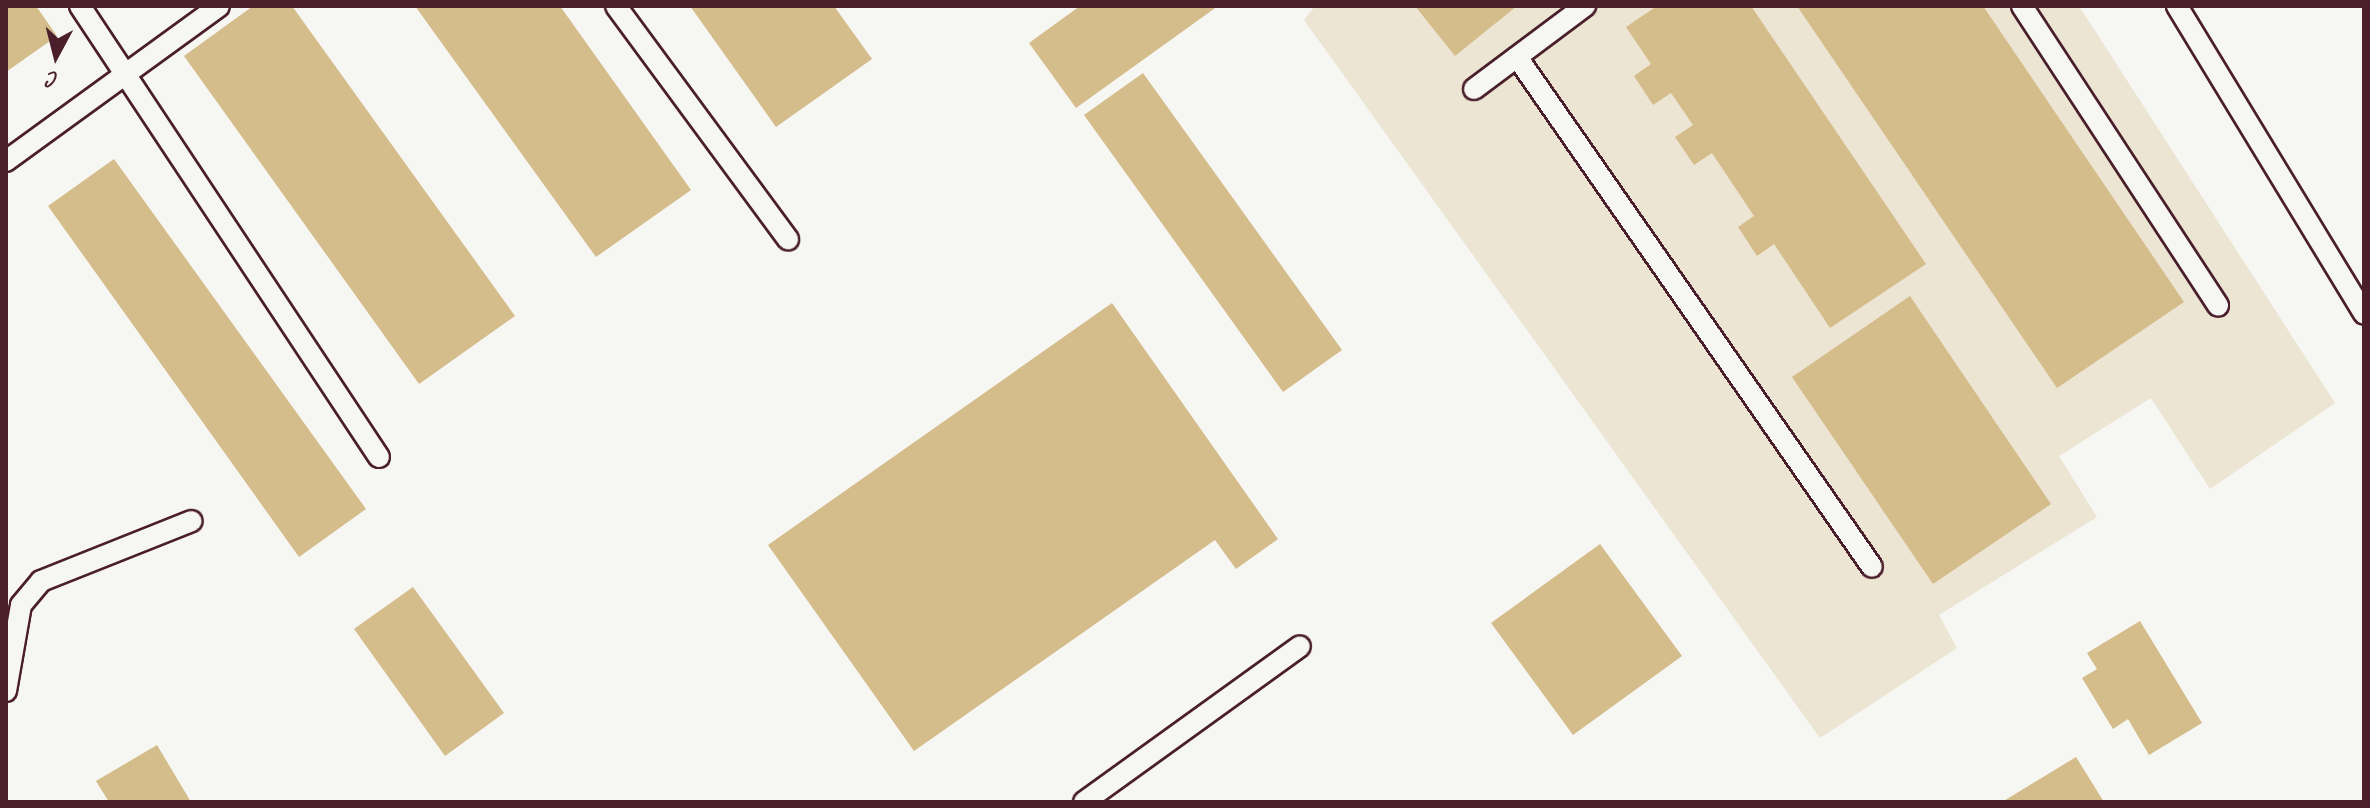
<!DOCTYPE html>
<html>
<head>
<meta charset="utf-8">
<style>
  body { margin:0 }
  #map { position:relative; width:2370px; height:808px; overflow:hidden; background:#f6f6f2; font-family:Caveat,sans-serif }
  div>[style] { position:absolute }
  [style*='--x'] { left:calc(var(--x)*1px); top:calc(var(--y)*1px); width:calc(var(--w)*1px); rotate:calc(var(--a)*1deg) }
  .built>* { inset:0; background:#ece5d3 }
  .building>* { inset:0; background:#d5bc8b }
  .roads { filter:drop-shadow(2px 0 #4a1f2b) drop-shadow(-2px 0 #4a1f2b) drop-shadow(0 2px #4a1f2b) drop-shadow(0 -2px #4a1f2b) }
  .lane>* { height:20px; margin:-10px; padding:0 10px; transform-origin:10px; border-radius:10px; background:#f6f6f2 }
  span { translate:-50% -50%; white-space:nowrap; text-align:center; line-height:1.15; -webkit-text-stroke:8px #f6f6f2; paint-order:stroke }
  .frame { position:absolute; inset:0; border:8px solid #4a1f2b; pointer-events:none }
  .north { position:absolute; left:16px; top:16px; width:80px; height:80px; -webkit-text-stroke:6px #f6f6f2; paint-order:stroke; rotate:187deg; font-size:22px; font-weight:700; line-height:32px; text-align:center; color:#4a1f2b }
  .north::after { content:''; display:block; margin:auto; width:28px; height:36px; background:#4a1f2b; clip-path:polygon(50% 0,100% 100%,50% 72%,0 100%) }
</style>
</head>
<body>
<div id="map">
  <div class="built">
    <div style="clip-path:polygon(1315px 6px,2079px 6px,2335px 403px,2210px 489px,2151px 398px,2059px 456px,2097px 517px,1939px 615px,1957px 648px,1820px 738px,1304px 20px)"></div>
  </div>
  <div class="building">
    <div style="clip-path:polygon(6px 6px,36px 6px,57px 36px,6px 72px)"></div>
    <div style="clip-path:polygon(253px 6px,292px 6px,515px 316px,419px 384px,184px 56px)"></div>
    <div style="clip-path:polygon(415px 6px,560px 6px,691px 190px,596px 257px)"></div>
    <div style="clip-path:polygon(690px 6px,834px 6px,872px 59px,776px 127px)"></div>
    <div style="clip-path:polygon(1080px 6px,1218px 6px,1076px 108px,1029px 43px)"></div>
    <div style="clip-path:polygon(1415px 6px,1517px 6px,1455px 56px)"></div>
    <div style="clip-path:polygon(1657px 6px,1751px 6px,1926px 264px,1830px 328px,1774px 244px,1757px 256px,1738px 227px,1754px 216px,1712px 153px,1694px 165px,1675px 137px,1693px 125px,1671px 93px,1653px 105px,1634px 76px,1651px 64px,1626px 27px)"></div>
    <div style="clip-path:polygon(1797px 6px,1983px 6px,2184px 302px,2057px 388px)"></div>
    <div style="clip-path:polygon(1143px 73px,1342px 350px,1283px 392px,1084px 115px)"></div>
    <div style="clip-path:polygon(114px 159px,366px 509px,299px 557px,48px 206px)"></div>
    <div style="clip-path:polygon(1910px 296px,2051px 504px,1933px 584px,1792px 377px)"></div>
    <div style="clip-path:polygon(1112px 303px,1278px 539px,1236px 569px,1215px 540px,914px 751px,768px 545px)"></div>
    <div style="clip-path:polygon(1600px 544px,1682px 656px,1573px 735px,1491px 623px)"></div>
    <div style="clip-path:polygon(413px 587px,504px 713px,445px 756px,354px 629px)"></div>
    <div style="clip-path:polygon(2140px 621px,2202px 723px,2149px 755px,2128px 719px,2113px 729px,2082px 678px,2097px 669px,2087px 653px)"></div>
    <div style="clip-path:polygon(157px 745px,191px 802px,109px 802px,96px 781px)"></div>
    <div style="clip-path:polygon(2076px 757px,2104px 802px,2002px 802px)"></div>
  </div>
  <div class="roads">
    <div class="lane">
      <div style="--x:80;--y:6;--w:541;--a:56.46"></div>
      <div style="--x:616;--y:6;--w:290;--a:53.6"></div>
      <div style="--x:2022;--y:6;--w:358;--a:56.8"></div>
      <div style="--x:2177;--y:6;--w:360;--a:58.7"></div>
      <div style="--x:1517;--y:57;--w:621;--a:55.16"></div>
      <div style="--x:1474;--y:89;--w:139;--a:-36.8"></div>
      <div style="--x:6;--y:161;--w:263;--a:-36"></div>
      <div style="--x:6;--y:691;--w:87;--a:-80.1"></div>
      <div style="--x:21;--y:605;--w:31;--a:-50"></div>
      <div style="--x:41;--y:581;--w:162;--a:-21.7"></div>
      <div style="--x:1084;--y:802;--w:266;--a:-35.8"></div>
    </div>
  </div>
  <div class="frame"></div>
  <div class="north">С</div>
</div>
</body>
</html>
